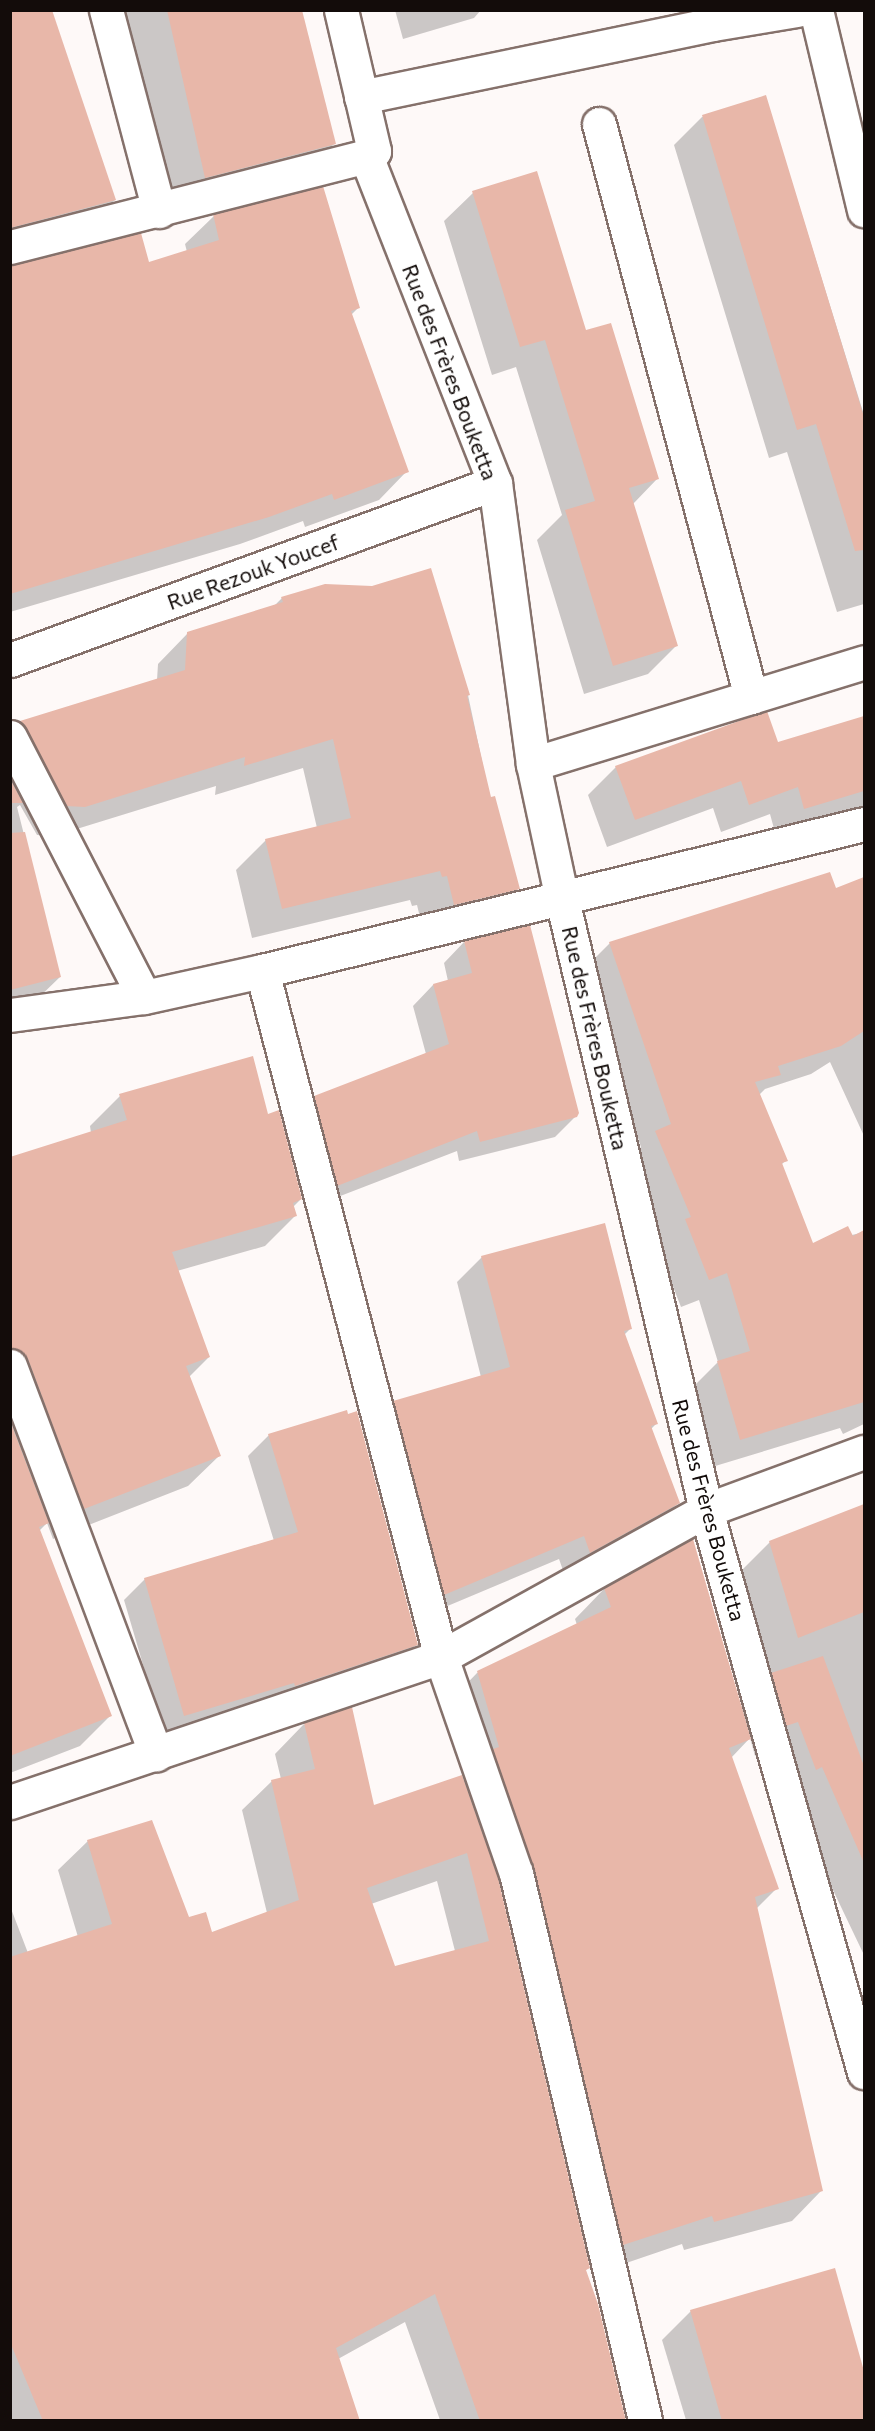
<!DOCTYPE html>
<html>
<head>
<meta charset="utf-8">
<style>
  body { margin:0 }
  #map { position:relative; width:875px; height:2431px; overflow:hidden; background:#fef9f8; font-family:Commissioner,sans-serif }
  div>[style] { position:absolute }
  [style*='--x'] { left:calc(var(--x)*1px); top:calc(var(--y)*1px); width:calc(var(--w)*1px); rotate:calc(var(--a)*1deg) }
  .shadow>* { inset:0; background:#0003 }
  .building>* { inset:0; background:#e8b7a9 }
  .roads { filter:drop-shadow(2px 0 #85716b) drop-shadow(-2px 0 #85716b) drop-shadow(0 2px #85716b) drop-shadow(0 -2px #85716b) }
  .street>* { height:33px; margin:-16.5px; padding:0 16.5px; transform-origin:16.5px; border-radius:16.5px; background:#fff }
  .secondary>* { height:33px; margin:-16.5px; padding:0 16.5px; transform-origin:16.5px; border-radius:16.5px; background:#fff }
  span { translate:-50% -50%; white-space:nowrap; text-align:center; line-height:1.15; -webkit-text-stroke:4.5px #fff; paint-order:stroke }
  .street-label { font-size:21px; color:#130c0a }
  .frame { position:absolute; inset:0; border:12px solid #130c0a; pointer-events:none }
</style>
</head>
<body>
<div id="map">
  <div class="shadow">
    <div style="clip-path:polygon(10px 10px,115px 200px,86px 228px,10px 248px)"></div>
    <div style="clip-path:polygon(118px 10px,301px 10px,334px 144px,294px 184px,165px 217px)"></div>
    <div style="clip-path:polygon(395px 10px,481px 10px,474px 18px,403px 39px)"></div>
    <div style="clip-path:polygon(765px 96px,864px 415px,864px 604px,837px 612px,787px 452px,769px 458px,674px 145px,702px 117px)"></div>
    <div style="clip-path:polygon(473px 193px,586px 332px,658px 478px,633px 504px,677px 645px,648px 674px,584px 694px,537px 540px,562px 515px,516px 367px,492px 375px,444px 221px)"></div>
    <div style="clip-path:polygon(214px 216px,358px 308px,351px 315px,407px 471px,379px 500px,305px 527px,303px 521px,240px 544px,10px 612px,10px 265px,148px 264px,187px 252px,185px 244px)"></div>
    <div style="clip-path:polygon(282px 598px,468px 695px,490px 799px,519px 888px,489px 918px,424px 934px,417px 905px,412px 906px,410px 900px,252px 938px,236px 870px,266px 840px,317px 828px,303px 768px,215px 795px,216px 786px,54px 836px,37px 835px,20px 805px,17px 807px,60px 977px,29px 1007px,10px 1012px,10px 733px,21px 722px,157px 680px,158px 664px,188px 633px,273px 607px)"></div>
    <div style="clip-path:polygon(864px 718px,864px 809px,776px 836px,770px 814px,721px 832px,713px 808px,607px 847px,588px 795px,616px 767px,778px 744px)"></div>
    <div style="clip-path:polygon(864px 879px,864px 1136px,830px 1062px,811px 1074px,765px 1089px,759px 1095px,786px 1160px,781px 1165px,812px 1245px,864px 1232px,864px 1424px,843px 1434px,840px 1428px,712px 1467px,690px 1390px,718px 1362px,699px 1300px,681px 1307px,658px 1248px,663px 1244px,628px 1160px,641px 1147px,582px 971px,610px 943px,835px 890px)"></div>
    <div style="clip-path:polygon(464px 942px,576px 1116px,555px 1137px,459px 1161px,457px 1151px,317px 1205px,294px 1118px,315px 1097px,426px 1054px,413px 1006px,433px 985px,448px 981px,444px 963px)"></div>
    <div style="clip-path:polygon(120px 1096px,267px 1116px,301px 1199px,293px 1207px,295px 1216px,265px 1246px,177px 1271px,209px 1357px,189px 1377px,219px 1456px,188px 1486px,53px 1539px,47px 1523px,39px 1531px,110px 1716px,80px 1746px,10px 1773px,10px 1159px,91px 1133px,90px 1126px)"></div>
    <div style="clip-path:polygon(482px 1257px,631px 1328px,624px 1335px,656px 1424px,651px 1429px,678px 1503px,653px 1528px,565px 1576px,559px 1559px,419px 1618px,369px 1427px,394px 1402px,481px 1377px,457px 1282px)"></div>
    <div style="clip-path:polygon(269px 1435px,417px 1644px,396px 1665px,164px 1736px,124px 1600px,145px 1579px,274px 1541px,248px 1456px)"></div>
    <div style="clip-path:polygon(evenodd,864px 1505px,864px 1955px,767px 1752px,755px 1756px,750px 1738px,731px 1758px,777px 1888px,756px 1909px,821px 2191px,792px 2221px,684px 2250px,682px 2244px,594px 2274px,505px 1899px,498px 1886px,588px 2268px,585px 2271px,624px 2420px,440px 2420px,405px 2322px,338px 2359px,359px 2420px,10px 2420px,10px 1906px,28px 1953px,78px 1937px,58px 1870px,88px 1841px,211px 1934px,267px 1913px,242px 1810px,272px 1781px,281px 1779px,275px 1754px,304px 1724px,373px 1807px,463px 1781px,469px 1775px,448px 1703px,477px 1673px,577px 1625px,575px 1619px,604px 1589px,692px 1541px,740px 1707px,770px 1677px,739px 1573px,770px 1542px,864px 1505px,437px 1881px,455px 1951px,394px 1967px,371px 1904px,437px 1881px)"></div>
    <div style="clip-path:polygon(834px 2270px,864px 2377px,864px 2420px,686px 2420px,662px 2340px,691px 2311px)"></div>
  </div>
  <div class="building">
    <div style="clip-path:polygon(10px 10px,52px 10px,116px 200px,10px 228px)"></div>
    <div style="clip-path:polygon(167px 10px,302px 10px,336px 144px,205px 178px)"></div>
    <div style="clip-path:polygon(766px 95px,864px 417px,864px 550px,855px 551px,816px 424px,797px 430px,702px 115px)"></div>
    <div style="clip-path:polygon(537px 171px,586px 330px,611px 323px,659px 479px,629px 488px,678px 646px,613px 666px,565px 510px,595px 501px,545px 340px,520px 347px,472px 191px)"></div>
    <div style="clip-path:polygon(323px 186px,360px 308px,351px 311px,409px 472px,334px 500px,332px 494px,269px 517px,10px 594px,10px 265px,141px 233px,149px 262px,219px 240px,213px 214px)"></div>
    <div style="clip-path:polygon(431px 568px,470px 695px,467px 696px,491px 797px,495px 796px,520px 889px,454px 905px,447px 876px,442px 877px,440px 871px,282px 909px,265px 839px,351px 818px,333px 739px,244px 766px,245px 757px,85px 807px,66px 806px,20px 721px,185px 670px,187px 632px,283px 602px,281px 597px,325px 584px,372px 586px)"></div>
    <div style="clip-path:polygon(767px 711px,778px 742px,864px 716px,864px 791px,804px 809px,798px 787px,749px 805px,741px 781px,635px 820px,615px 766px)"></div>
    <div style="clip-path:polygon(10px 779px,23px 803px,10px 803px)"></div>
    <div style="clip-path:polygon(25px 832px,61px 977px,10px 990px,10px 833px)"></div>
    <div style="clip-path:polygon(830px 872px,836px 888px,864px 877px,864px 1031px,841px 1046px,778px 1066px,781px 1075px,755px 1082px,788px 1161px,782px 1163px,813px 1243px,848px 1226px,853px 1236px,864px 1230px,864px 1402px,740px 1440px,717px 1361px,750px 1351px,727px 1273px,709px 1280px,685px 1219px,691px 1217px,655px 1131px,671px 1124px,609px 942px)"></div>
    <div style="clip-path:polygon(530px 925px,579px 1113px,577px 1117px,480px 1142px,477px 1131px,337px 1186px,314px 1096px,449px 1044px,433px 984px,472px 973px,464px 941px)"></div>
    <div style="clip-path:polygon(253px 1056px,268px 1114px,279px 1110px,302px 1199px,293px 1203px,297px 1216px,172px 1252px,210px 1357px,186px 1366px,221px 1456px,84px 1509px,28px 1359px,21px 1351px,10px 1348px,10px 1157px,127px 1120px,119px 1094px)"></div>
    <div style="clip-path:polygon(605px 1223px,632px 1329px,624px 1331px,658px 1424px,651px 1426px,680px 1503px,590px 1553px,584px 1536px,444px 1595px,393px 1401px,510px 1367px,481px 1256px)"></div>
    <div style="clip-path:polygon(347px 1410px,348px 1414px,357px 1411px,418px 1645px,295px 1686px,294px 1683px,184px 1716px,144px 1578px,298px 1532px,268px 1434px)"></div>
    <div style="clip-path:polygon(10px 1421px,49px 1523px,39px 1527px,112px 1716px,10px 1756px)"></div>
    <div style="clip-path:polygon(864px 1504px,864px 1612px,798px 1638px,769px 1541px)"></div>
    <div style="clip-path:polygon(693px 1539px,751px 1739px,729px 1748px,779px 1889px,755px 1897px,823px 2191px,714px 2222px,712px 2216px,623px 2245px,534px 1869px,493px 1749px,499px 1747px,477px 1671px,611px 1607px,604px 1588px)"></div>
    <div style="clip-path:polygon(823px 1656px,864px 1766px,864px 1863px,822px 1767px,816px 1770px,798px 1722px,786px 1726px,771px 1673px)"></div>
    <div style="clip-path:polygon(evenodd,352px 1707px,374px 1805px,462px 1775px,498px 1878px,590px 2268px,586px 2270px,598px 2304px,626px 2421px,480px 2421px,435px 2294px,336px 2348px,360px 2421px,43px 2421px,10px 2342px,10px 1957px,112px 1924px,87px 1840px,152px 1820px,189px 1917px,206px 1912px,212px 1932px,299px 1900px,271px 1780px,315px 1769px,304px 1723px,352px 1707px,467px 1853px,489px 1941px,395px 1966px,367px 1888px,467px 1853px)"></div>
    <div style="clip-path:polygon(835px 2268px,864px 2371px,864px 2421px,722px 2421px,690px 2310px)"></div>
  </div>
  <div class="roads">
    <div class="street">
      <div style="--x:106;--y:10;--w:208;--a:75.2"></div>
      <div style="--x:816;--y:10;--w:206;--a:76.5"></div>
      <div style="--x:361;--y:97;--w:359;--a:-11.7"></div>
      <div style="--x:713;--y:24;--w:85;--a:-9.5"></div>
      <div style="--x:599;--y:124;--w:593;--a:75.14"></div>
      <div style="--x:10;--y:247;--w:367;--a:-14.3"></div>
      <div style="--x:10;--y:660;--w:516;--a:-20.05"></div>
      <div style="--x:10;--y:737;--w:292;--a:62.7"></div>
      <div style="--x:533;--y:764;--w:346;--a:-17.1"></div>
      <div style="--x:262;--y:971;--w:709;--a:75.38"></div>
      <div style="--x:441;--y:1657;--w:229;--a:70.9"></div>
      <div style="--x:516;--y:1873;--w:562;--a:76.73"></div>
      <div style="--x:10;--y:1015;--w:135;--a:-7.7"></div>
      <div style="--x:144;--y:997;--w:121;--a:-12.4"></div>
      <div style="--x:262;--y:971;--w:620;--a:-13.72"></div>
      <div style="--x:10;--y:1366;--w:415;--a:69.4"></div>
      <div style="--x:10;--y:1802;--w:455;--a:-18.6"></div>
      <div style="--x:441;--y:1657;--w:303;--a:-29"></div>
      <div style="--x:706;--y:1510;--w:168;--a:-20.2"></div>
    </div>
    <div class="secondary">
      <div style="--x:341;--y:10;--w:145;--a:76.8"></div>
      <div style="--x:374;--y:151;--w:9;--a:148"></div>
      <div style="--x:366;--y:156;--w:352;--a:68.5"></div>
      <div style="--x:495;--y:483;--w:284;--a:82.3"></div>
      <div style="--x:533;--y:764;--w:138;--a:77.9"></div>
      <div style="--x:562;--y:899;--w:628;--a:76.74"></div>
      <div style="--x:706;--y:1510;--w:584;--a:74.3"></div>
    </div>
  </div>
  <div class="street-label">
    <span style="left:450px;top:372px;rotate:69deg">Rue des Frères Bouketta</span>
    <span style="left:253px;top:572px;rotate:-20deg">Rue Rezouk Youcef</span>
    <span style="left:595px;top:1038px;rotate:77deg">Rue des Frères Bouketta</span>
    <span style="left:709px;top:1510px;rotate:75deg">Rue des Frères Bouketta</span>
  </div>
  <div class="frame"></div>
</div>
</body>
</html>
